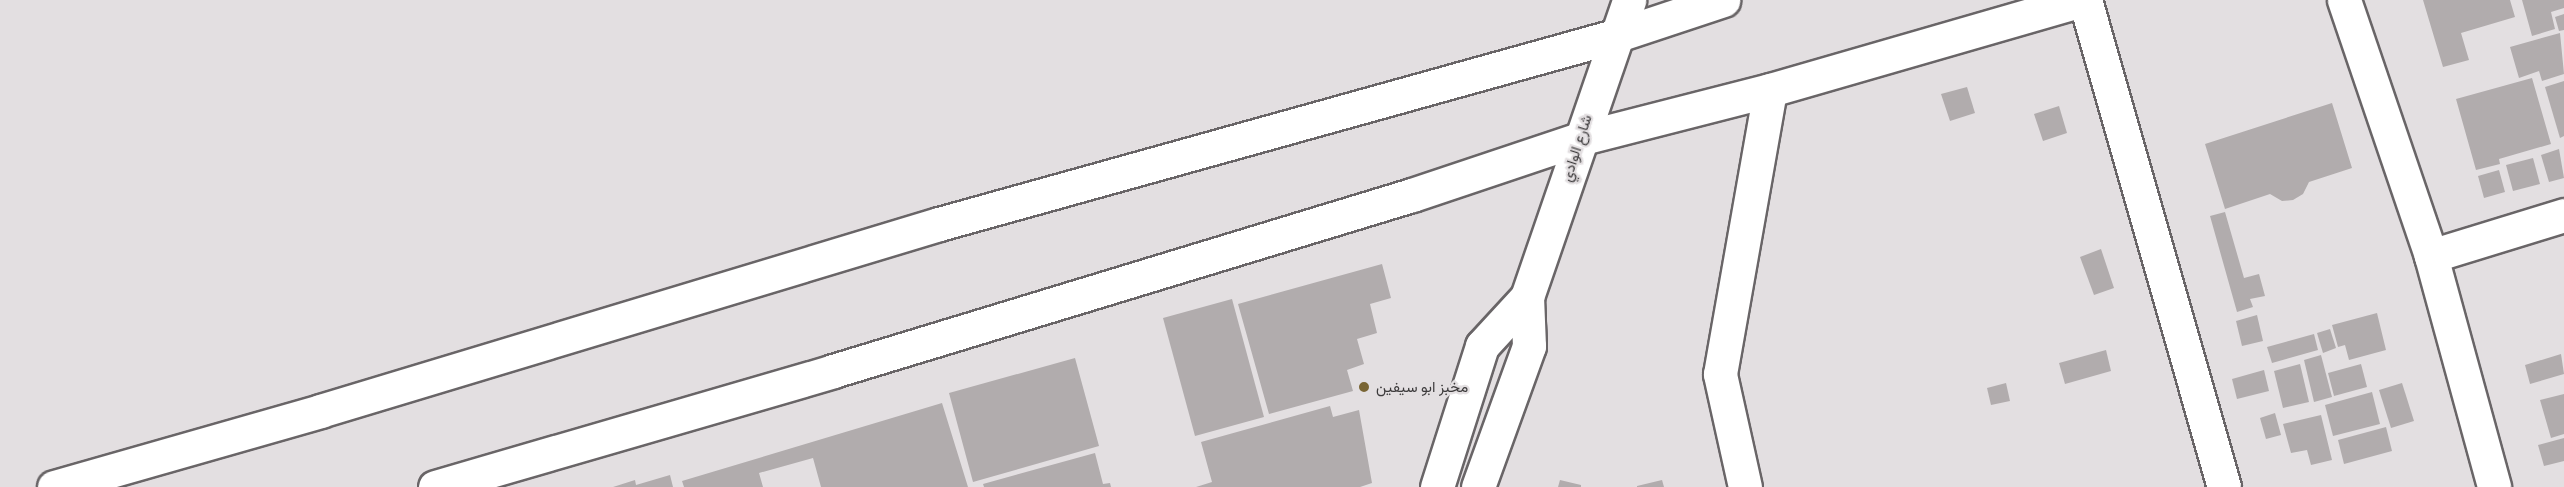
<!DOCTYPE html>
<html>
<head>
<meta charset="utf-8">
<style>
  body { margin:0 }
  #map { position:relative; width:2564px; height:487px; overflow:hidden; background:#e3dfe1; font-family:Ubuntu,Vazirmatn,sans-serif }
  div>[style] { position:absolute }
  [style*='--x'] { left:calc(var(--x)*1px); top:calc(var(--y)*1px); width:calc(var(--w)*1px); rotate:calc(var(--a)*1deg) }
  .building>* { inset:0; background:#b1acad }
  .roads { filter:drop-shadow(2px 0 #696567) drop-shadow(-2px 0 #696567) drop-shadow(0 2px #696567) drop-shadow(0 -2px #696567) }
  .minor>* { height:33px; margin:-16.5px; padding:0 16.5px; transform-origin:16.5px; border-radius:16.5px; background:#fff }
  .secondary>* { height:33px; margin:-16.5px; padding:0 16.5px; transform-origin:16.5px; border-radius:16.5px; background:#fff }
  .dots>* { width:16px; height:16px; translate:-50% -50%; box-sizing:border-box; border:3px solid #e3dfe1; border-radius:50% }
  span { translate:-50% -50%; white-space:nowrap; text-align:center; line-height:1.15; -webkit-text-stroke:4.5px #e3dfe1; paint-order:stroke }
  .street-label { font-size:15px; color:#3d3b3c }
  .poi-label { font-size:15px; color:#3d3b3c }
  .left { translate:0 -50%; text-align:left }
</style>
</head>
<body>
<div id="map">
  <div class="building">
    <div style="clip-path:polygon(2423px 0,2510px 0,2515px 17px,2461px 33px,2469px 60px,2443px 67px)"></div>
    <div style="clip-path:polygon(2522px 0,2564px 0,2564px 8px,2551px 12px,2555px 29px,2532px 36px)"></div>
    <div style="clip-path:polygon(2564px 14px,2564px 30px,2559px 31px,2555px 17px)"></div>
    <div style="clip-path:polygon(2560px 33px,2564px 74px,2542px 81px,2539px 71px,2519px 78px,2510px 47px)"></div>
    <div style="clip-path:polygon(2532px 78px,2551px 144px,2499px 159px,2500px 164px,2476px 170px,2456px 99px)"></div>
    <div style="clip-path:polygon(2564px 81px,2564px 136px,2560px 138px,2545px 87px)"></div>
    <div style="clip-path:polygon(1967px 87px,1975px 113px,1950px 121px,1941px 94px)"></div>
    <div style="clip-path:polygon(2332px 103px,2352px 168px,2309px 182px,2303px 194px,2293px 200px,2282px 201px,2270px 194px,2225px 209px,2205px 144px)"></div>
    <div style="clip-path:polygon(2059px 106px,2067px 133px,2043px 141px,2034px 114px)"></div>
    <div style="clip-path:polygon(2559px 149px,2564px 178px,2549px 182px,2541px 155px)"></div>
    <div style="clip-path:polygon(2533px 158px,2540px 184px,2513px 191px,2506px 165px)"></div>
    <div style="clip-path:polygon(2499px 170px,2505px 192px,2484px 198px,2478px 176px)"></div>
    <div style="clip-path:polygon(2225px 212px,2244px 278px,2259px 274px,2265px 296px,2250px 299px,2253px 307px,2237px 312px,2210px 216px)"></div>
    <div style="clip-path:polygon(2101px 249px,2114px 288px,2094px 295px,2080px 257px)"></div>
    <div style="clip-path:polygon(1382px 264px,1391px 298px,1370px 304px,1377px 333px,1357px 339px,1364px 364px,1347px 370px,1353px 391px,1269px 414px,1238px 304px)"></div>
    <div style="clip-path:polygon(1232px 299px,1264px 417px,1195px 436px,1163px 318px)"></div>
    <div style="clip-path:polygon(2377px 313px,2386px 350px,2349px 360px,2345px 345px,2338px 347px,2332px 325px)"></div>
    <div style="clip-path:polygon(2257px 315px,2263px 341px,2242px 346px,2236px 321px)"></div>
    <div style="clip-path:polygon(2330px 329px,2336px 348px,2323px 353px,2317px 333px)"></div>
    <div style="clip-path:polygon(2314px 334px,2318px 350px,2272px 363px,2267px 347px)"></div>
    <div style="clip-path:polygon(2106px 350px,2111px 371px,2065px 384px,2059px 363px)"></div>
    <div style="clip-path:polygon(2561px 354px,2564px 374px,2530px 384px,2525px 365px)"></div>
    <div style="clip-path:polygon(2321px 355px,2332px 397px,2314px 402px,2304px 360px)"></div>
    <div style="clip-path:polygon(1075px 358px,1099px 446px,973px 482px,949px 393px)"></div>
    <div style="clip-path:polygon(2300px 364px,2309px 402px,2283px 408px,2274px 371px)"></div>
    <div style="clip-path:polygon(2361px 364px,2367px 387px,2334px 396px,2328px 373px)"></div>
    <div style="clip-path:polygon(2264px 370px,2269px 391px,2237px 399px,2232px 379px)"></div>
    <div style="clip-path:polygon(2006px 383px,2010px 401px,1991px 405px,1987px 388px)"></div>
    <div style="clip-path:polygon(2402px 383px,2414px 421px,2391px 428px,2379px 390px)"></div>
    <div style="clip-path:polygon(2372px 392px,2380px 424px,2333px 436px,2325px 405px)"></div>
    <div style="clip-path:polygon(2564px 394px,2564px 434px,2551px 438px,2540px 400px)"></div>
    <div style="clip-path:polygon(942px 403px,968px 487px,821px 487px,813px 458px,759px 473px,763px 487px,684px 487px,682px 481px)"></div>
    <div style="clip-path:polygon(1330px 406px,1333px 417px,1359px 410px,1372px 483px,1360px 487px,1196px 487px,1212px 482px,1201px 442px)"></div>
    <div style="clip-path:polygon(2275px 413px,2281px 435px,2266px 439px,2260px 418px)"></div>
    <div style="clip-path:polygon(2321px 415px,2332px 460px,2311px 465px,2307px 450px,2291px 453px,2283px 424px)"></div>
    <div style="clip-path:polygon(2386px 427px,2392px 451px,2344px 464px,2338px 440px)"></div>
    <div style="clip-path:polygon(2564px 438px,2564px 461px,2544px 466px,2538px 445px)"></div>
    <div style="clip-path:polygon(1095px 453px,1103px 484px,1110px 483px,1111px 487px,984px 487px,983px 484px)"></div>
    <div style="clip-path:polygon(670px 475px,673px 487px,613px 487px,635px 480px,636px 485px)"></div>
    <div style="clip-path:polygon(1560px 480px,1581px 485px,1581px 487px,1558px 487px)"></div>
    <div style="clip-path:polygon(1662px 480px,1664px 487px,1637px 487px,1637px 486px)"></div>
  </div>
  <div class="roads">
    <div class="minor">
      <div style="--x:2085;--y:0;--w:506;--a:74.07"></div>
      <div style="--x:2344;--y:0;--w:270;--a:71.2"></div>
      <div style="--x:2431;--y:256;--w:239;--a:74.7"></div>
      <div style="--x:2431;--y:256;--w:139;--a:-17.1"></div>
      <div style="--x:54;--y:487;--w:277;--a:-15.9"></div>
      <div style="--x:320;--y:411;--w:647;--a:-16.81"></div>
      <div style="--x:939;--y:224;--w:705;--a:-15.55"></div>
      <div style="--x:1618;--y:35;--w:111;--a:-18.4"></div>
      <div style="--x:435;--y:487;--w:415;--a:-16.2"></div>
      <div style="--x:833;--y:371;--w:605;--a:-16.91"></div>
      <div style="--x:1412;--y:195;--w:176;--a:-18.5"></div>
      <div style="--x:1579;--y:139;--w:197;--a:-14.4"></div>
      <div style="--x:1770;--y:90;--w:325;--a:-16.1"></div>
      <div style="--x:1745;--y:487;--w:116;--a:-102.5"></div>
      <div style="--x:1720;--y:374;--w:288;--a:-80"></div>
    </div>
    <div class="secondary">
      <div style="--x:1437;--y:487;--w:148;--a:-72.3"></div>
      <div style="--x:1482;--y:346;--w:67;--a:-47.4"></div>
      <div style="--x:1478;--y:487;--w:150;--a:-70.1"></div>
      <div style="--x:1529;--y:346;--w:49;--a:-92.3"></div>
      <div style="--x:1527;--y:297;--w:314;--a:-71"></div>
    </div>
  </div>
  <div class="dots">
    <div style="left:1364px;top:387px;background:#796534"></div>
  </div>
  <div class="street-label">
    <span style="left:1576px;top:148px;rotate:-72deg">شارع الوادي</span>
  </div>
  <div class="poi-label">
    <span class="left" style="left:1376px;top:387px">مخبز ابو سيفين</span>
  </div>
</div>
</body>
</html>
